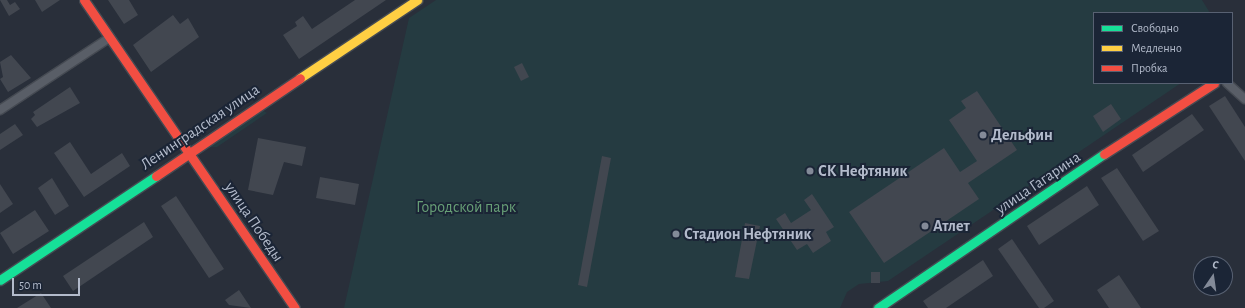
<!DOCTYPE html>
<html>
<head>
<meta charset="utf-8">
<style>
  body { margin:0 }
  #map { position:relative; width:1245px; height:308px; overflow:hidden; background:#292f3a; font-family:"Alegreya Sans",sans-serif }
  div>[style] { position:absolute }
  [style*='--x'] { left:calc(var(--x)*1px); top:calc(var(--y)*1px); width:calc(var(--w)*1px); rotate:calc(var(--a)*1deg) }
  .green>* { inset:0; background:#253b41 }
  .building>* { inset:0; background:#424750 }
  .roads { filter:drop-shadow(1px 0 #454a52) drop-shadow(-1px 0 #454a52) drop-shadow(0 1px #454a52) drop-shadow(0 -1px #454a52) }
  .street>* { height:8px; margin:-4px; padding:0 4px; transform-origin:4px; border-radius:4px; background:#595e67 }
  .fast>* { height:9px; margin:-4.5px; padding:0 4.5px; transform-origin:4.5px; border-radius:4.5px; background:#16e098 }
  .slow>* { height:9px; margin:-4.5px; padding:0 4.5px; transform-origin:4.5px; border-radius:4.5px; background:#ffcf43 }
  .jam>* { height:9px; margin:-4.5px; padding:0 4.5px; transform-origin:4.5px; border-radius:4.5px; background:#f24e42 }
  .dots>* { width:11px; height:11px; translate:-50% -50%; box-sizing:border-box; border:2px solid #1b2536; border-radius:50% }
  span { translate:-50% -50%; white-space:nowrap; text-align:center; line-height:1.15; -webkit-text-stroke:4px #1b2536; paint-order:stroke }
  .street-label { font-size:16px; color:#b3bbcb }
  .poi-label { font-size:16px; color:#b3bbcb; font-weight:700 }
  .left { translate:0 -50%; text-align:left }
  .park-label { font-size:16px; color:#679f76 }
  .legend { position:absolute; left:1093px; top:12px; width:140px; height:72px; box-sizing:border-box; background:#1b2536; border:1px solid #586172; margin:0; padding:5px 7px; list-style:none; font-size:12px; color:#b3bbcb }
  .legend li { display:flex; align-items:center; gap:8px; height:20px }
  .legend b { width:20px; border:1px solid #586172 }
  .north { position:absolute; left:1193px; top:256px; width:40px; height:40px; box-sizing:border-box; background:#1b2536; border:1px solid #586172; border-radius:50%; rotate:13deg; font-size:11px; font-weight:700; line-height:16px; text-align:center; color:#b3bbcb }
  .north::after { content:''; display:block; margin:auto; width:14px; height:18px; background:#838a98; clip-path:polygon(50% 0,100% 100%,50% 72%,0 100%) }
  .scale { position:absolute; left:12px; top:278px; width:68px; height:18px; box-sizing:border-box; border:2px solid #b3bbcb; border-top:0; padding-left:5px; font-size:12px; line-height:14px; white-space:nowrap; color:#b3bbcb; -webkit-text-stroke:3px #1b2536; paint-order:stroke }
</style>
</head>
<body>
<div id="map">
  <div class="green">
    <div style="clip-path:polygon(436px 0,1202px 0,1210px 13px,1094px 13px,1094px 83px,1181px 83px,888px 281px,859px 284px,847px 292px,840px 308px,344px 308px,409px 18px)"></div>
    <div style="clip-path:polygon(262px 110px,267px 113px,217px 147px,207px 147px)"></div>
  </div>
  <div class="building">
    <div style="clip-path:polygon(0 0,7px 0,10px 5px,15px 2px,20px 9px,9px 16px)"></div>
    <div style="clip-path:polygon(35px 0,60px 0,42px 12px)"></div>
    <div style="clip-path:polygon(108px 0,129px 0,138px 15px,124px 24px)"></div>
    <div style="clip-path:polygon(355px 0,386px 0,299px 59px,283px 35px,297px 26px,295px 22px,303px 16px,312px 29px)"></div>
    <div style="clip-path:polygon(173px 15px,180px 24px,188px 18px,199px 37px,151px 72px,133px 45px)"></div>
    <div style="clip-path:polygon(11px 55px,31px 78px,8px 92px,0 79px,3px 77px,0 62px)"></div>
    <div style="clip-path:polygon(522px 63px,529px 77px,521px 81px,514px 67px)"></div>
    <div style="clip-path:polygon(70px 87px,80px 103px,37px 127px,31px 119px,35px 115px,33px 112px)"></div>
    <div style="clip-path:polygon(977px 91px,1017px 150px,968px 183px,979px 199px,884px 263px,849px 212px,944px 148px,960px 172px,977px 161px,949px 120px,966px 108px,961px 101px)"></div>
    <div style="clip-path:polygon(1225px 96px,1245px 127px,1245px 161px,1209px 106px)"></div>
    <div style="clip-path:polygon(1111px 104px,1121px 119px,1103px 132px,1093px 116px)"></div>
    <div style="clip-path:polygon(1192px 114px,1204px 130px,1143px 172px,1132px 155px)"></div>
    <div style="clip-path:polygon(15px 124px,23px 135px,0 150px,0 134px)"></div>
    <div style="clip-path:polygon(258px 138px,306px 147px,302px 166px,284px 162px,273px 195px,248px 190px)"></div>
    <div style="clip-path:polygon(70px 142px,91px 174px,122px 153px,130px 166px,84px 197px,54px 153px)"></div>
    <div style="clip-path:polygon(602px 156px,611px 158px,587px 287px,578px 285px)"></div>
    <div style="clip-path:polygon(1117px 168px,1159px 231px,1143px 241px,1101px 178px)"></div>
    <div style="clip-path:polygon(320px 177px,359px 184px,355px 205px,316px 198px)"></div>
    <div style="clip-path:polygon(52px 178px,69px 206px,55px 215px,38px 188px)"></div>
    <div style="clip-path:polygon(0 184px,13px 204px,0 213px)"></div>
    <div style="clip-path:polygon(1087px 186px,1099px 205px,1039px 245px,1027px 226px)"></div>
    <div style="clip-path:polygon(812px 194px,834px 227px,826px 232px,831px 241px,813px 253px,807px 244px,797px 250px,776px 219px,785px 213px,791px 223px,811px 210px,804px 200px)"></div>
    <div style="clip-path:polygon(176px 196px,224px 269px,209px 278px,161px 206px)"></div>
    <div style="clip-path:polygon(35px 210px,49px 231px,13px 254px,0 233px)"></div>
    <div style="clip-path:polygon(144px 222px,153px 237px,73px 291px,63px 276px)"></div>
    <div style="clip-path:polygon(745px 223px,760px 226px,749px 279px,735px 277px)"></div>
    <div style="clip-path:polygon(1012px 239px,1054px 301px,1044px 308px,1039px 308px,998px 249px)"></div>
    <div style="clip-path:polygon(983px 260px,993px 276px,946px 308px,928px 308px,923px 301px)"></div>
    <div style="clip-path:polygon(871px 272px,880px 272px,880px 283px,871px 283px)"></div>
    <div style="clip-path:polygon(1119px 275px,1141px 308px,1109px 308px,1097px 290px)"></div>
    <div style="clip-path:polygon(239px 290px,251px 308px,229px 305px,225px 300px)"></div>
    <div style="clip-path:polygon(41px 293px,51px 308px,17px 308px)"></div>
  </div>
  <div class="roads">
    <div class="street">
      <div style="--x:1227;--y:83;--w:24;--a:42"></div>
      <div style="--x:0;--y:110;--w:131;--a:-33.4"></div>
    </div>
    <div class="fast">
      <div style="--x:0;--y:280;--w:187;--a:-33.7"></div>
      <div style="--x:878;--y:308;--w:273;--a:-34.3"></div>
    </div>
    <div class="slow">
      <div style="--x:300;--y:78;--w:141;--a:-33.7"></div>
    </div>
    <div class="jam">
      <div style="--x:84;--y:0;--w:373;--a:55.6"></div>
      <div style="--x:1104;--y:154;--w:131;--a:-32.8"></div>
      <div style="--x:156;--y:176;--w:174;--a:-34.2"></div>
    </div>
  </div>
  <div class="dots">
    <div style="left:983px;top:135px;background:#838a98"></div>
    <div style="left:810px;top:171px;background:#838a98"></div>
    <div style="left:925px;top:226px;background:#838a98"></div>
    <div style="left:676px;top:234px;background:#838a98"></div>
  </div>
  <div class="street-label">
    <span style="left:200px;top:127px;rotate:-34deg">Ленинградская улица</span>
    <span style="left:1038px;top:183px;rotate:-34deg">улица Гагарина</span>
    <span style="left:254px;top:222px;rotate:56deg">улица Победы</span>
  </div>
  <div class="poi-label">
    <span class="left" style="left:991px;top:135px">Дельфин</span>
    <span class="left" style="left:818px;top:171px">СК Нефтяник</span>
    <span class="left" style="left:933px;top:226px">Атлет</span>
    <span class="left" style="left:684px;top:234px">Стадион Нефтяник</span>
  </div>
  <div class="park-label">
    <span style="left:466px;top:207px">Городской парк</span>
  </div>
  <ul class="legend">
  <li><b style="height:5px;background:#16e098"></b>Свободно</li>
  <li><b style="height:5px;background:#ffcf43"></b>Медленно</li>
  <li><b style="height:5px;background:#f24e42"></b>Пробка</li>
  </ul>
  <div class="north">С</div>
  <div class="scale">50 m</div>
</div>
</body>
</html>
